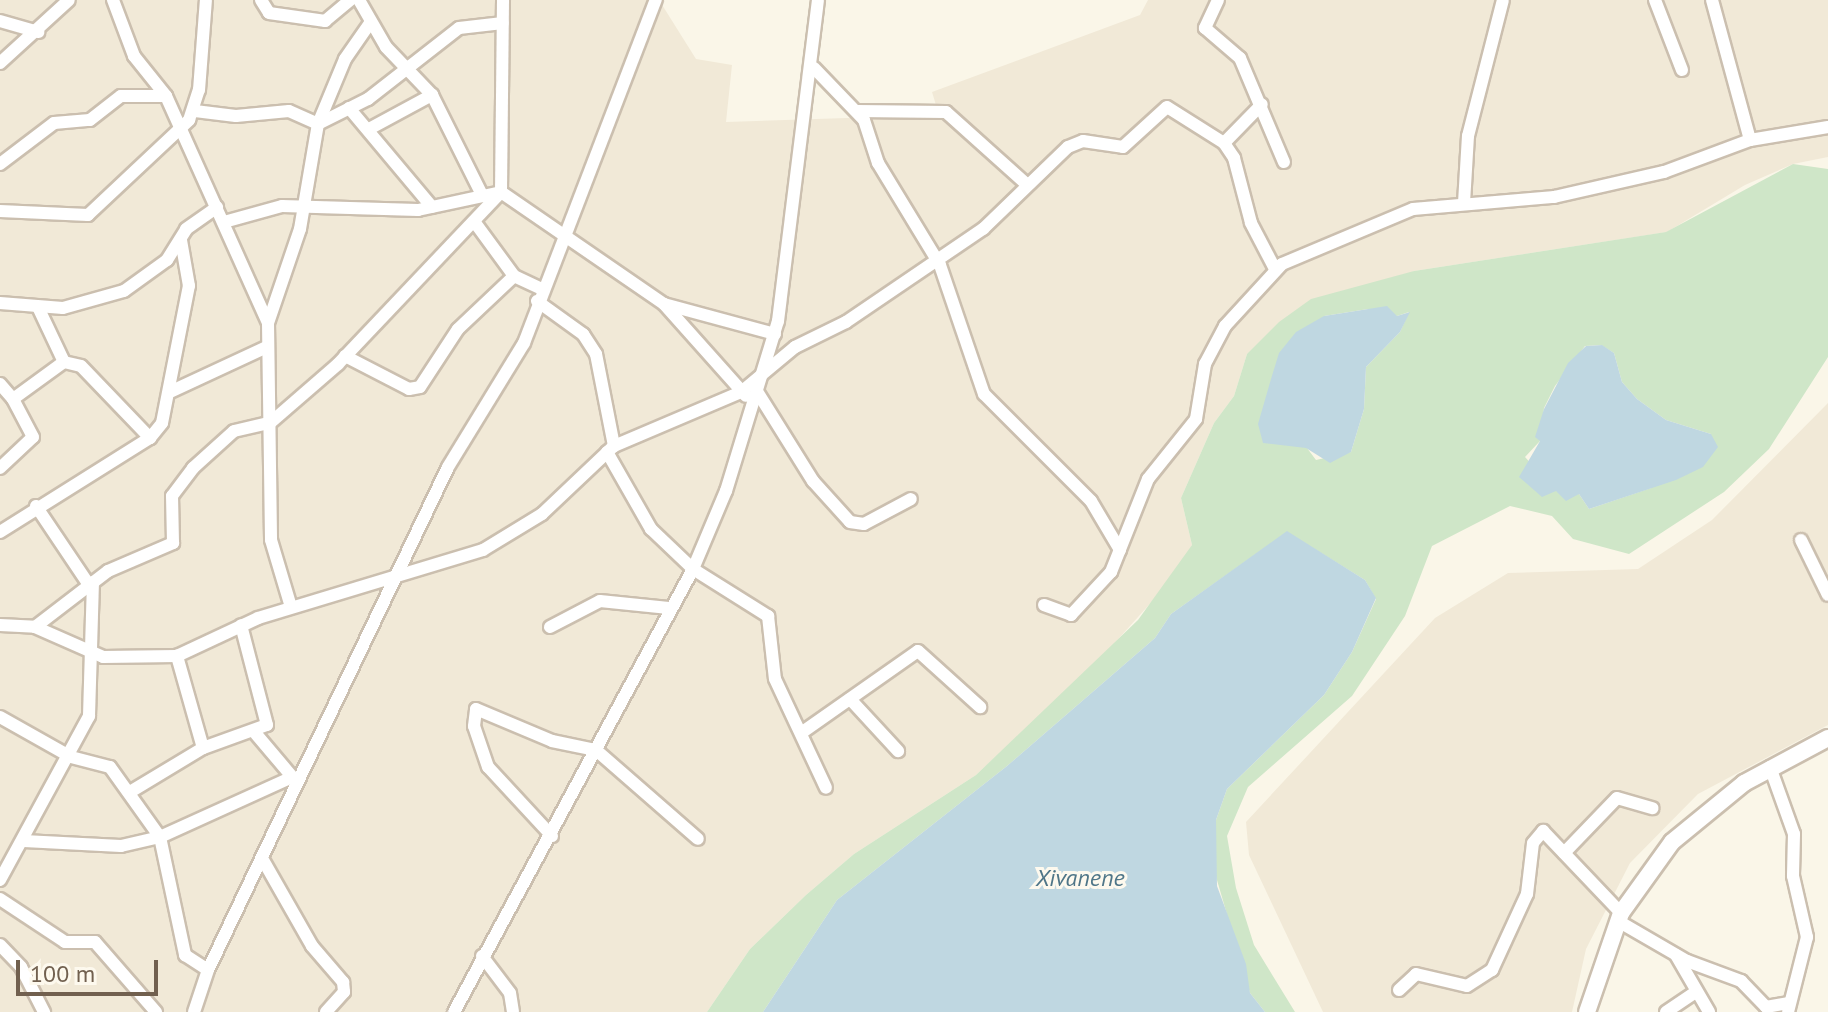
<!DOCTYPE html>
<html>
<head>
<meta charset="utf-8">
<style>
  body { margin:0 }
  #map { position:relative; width:1828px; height:1012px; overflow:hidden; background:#faf6e8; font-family:"PT Sans",sans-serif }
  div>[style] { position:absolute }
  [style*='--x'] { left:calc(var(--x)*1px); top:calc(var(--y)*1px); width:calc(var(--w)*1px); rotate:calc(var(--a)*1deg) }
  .residential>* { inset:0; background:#f1e9d7 }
  .green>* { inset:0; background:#cfe6c8 }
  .water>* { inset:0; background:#bfd7e1 }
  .roads { filter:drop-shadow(2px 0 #cbbfaf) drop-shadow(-2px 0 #cbbfaf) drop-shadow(0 2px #cbbfaf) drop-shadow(0 -2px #cbbfaf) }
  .street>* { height:12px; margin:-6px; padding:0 6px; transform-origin:6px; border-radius:6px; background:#fff }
  .secondary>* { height:16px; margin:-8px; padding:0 8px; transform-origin:8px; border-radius:8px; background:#fff }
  span { translate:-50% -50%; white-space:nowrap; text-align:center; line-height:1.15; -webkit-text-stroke:6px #fdf9ee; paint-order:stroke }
  .water-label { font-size:24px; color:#4f7688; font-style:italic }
  .scale { position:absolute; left:16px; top:960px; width:142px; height:36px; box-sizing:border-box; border:4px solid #71604f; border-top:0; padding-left:10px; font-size:24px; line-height:28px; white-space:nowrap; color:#71604f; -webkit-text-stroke:6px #fdf9ee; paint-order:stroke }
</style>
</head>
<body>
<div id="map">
  <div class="residential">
    <div style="clip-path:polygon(0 0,659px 0,696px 59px,732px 65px,726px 122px,939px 115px,932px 92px,1140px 15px,1148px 0,1828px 0,1828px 157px,1793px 164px,1745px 185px,1667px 232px,1414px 271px,1247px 354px,1234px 396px,1214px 423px,1181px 498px,1192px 545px,1174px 577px,1102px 657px,976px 775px,854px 854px,806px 895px,750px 949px,707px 1012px,0 1012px)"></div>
    <div style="clip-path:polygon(1828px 403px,1828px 725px,1698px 794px,1630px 863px,1586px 949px,1572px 1012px,1323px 1012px,1249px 855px,1246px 822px,1435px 618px,1508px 573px,1638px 569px,1712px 520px)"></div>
  </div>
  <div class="green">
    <div style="clip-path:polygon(evenodd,1793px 164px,1828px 169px,1828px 357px,1769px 449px,1724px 492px,1629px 554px,1573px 539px,1552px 516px,1510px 506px,1432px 546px,1405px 616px,1352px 696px,1248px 787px,1227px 836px,1236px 888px,1254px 945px,1295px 1012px,1265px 1012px,1250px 993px,1212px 863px,1216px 820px,1227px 789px,1324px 695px,1352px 652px,1376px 599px,1365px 580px,1287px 532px,1171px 614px,1155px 638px,1007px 766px,837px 900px,763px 1012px,707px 1012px,750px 949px,806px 895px,854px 854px,976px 775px,1138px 620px,1192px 545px,1181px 498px,1214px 423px,1234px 396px,1247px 354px,1279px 322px,1311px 299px,1414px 271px,1666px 232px,1793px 164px,1368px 309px,1397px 316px,1409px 312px,1400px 332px,1366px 367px,1364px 409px,1351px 452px,1316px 460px,1307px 448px,1324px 316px,1368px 309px,1793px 164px,1601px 345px,1614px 353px,1622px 382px,1637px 399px,1666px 420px,1711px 434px,1651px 488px,1589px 509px,1579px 494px,1556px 491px,1525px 457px,1540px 441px,1544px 408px,1555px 386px,1585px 346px,1601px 345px)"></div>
  </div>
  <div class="water">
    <div style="clip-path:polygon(1387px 306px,1397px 316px,1410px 312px,1400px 332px,1366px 367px,1364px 409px,1351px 452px,1330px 463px,1306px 448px,1263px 443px,1258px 424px,1271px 379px,1279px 353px,1296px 332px,1324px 316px)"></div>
    <div style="clip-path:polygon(1602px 345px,1614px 353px,1622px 382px,1637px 399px,1666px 420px,1711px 434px,1718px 447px,1703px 467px,1676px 480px,1589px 509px,1579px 494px,1566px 501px,1556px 491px,1542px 497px,1519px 477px,1540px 441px,1535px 437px,1544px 409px,1568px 363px,1586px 346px)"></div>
    <div style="clip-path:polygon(1287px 531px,1365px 580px,1376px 598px,1352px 652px,1324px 695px,1227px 789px,1216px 820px,1217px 886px,1246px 964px,1250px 993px,1265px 1012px,763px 1012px,837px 900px,1007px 766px,1155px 638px,1171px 614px)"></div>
  </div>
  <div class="roads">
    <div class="street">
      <div style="--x:113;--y:0;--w:60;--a:69.4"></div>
      <div style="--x:134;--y:56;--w:51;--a:51.3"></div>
      <div style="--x:166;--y:96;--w:249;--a:65.8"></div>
      <div style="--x:268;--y:323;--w:217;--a:89.2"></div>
      <div style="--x:271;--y:540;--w:70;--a:73.4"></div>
      <div style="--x:261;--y:0;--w:15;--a:58"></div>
      <div style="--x:269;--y:13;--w:57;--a:8.1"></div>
      <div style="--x:325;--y:21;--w:33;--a:-40"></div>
      <div style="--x:359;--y:0;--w:54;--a:60.1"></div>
      <div style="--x:386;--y:47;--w:66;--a:46.2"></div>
      <div style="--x:432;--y:95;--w:110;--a:63.4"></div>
      <div style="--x:1218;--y:0;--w:31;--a:115"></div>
      <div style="--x:1205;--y:28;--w:46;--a:40.6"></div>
      <div style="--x:1240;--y:58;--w:113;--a:67.1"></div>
      <div style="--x:1655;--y:0;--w:75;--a:68.9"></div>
      <div style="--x:1712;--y:0;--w:145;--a:74.8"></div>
      <div style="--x:0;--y:21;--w:40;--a:16"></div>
      <div style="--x:0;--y:63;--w:93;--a:-42.4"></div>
      <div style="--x:814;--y:68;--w:72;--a:46.1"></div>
      <div style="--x:864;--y:120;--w:45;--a:72"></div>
      <div style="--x:878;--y:163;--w:119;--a:58.7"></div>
      <div style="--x:940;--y:265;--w:136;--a:71.2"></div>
      <div style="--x:984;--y:394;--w:151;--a:45"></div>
      <div style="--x:1091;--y:501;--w:57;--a:59.4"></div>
      <div style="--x:349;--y:108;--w:129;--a:50"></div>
      <div style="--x:195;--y:111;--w:41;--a:7"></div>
      <div style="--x:236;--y:116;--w:53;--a:-5.4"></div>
      <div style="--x:289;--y:111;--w:32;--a:24"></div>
      <div style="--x:857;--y:111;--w:89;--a:0.6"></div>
      <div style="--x:946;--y:112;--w:106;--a:41.9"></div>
      <div style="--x:318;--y:124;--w:56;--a:-26.6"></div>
      <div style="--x:368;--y:99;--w:115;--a:-38"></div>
      <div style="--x:459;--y:28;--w:44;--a:-6.5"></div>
      <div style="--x:369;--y:129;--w:72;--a:-28.4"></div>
      <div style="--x:1224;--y:143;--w:54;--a:-45.7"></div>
      <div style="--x:0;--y:164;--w:68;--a:-37.2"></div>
      <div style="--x:54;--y:123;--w:36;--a:-5"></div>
      <div style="--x:90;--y:120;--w:39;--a:-38"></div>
      <div style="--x:121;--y:96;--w:45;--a:0"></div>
      <div style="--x:1464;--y:203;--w:67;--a:-86.6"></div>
      <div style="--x:1468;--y:136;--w:140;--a:-75.6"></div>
      <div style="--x:0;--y:211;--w:88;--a:2.6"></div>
      <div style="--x:88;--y:215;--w:139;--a:-43.2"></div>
      <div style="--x:189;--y:120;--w:32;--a:-72"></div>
      <div style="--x:199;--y:90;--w:90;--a:-85.6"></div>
      <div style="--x:224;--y:222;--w:60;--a:-15.4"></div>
      <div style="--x:282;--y:206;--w:136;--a:1.7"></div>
      <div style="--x:418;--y:210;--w:85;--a:-12.2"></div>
      <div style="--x:501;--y:192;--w:198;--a:34.5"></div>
      <div style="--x:664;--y:304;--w:123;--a:48.3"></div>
      <div style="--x:476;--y:224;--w:64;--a:53.8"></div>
      <div style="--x:514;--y:276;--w:31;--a:25"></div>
      <div style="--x:537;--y:301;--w:57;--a:35.7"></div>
      <div style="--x:583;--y:334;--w:24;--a:57"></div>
      <div style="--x:596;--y:354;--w:94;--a:78.9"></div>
      <div style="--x:0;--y:303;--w:63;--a:4.5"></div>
      <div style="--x:63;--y:308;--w:63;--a:-15.6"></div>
      <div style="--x:124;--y:291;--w:53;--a:-35.8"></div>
      <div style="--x:167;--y:260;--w:36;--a:-58"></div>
      <div style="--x:186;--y:229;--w:38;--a:-35"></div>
      <div style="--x:664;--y:304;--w:115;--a:15.1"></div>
      <div style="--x:38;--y:307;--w:61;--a:64.7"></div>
      <div style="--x:64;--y:362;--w:17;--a:13"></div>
      <div style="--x:81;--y:366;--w:100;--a:46.2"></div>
      <div style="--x:268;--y:323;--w:99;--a:-71.2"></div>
      <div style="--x:300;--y:229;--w:107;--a:-80.3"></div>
      <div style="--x:318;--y:124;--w:70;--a:-67.4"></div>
      <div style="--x:345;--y:59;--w:44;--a:-55.2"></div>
      <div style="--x:345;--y:356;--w:72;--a:27.3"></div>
      <div style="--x:409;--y:389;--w:11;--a:-10"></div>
      <div style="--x:420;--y:387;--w:69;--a:-56.8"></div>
      <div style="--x:458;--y:329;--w:77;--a:-43.4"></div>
      <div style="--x:0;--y:384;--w:20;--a:49"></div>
      <div style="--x:13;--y:399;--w:63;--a:-36"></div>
      <div style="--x:172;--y:391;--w:105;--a:-24.9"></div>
      <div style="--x:758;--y:393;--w:104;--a:58"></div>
      <div style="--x:813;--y:481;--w:55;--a:47.9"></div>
      <div style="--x:850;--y:522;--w:14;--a:8"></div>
      <div style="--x:864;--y:524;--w:53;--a:-28"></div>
      <div style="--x:607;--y:452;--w:89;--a:60.3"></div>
      <div style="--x:651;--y:529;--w:58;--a:43.6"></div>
      <div style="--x:693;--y:569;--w:89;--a:32.1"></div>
      <div style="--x:768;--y:616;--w:63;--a:83.7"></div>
      <div style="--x:775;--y:679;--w:120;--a:64.9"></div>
      <div style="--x:0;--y:468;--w:45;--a:-43.2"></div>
      <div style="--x:33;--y:437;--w:43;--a:-117.8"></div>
      <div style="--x:36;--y:506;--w:95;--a:56.1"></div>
      <div style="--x:0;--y:532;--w:177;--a:-32.1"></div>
      <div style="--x:150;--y:438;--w:19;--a:-51"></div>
      <div style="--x:162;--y:423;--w:140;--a:-78.9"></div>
      <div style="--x:189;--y:286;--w:47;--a:-99.9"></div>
      <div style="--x:1801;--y:540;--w:61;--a:63.9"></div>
      <div style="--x:1044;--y:605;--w:29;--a:20"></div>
      <div style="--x:1071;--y:615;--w:59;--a:-47.1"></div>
      <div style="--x:1111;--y:572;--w:100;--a:-68.3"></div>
      <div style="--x:1148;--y:479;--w:77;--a:-51.3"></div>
      <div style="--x:1196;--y:419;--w:56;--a:-80.7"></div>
      <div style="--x:1205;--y:364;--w:43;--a:-62.2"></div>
      <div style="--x:1225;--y:326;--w:84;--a:-47.4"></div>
      <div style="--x:1282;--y:264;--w:142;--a:-22.8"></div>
      <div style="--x:1413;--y:209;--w:142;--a:-4.9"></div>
      <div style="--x:1554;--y:197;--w:113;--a:-12.8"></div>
      <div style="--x:1664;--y:172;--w:92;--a:-20.4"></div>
      <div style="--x:1750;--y:140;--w:79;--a:-9.5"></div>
      <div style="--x:0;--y:625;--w:35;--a:3"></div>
      <div style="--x:35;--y:627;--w:74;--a:23.8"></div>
      <div style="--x:103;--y:657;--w:74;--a:-0.8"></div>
      <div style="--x:177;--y:656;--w:89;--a:-25.1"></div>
      <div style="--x:258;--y:618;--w:235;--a:-16.8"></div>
      <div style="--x:483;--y:550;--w:69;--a:-31.4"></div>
      <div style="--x:542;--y:514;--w:99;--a:-43.4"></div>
      <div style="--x:614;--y:446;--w:138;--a:-23"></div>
      <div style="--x:741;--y:392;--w:70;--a:-39.8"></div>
      <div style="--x:795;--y:347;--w:57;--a:-26.1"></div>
      <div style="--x:846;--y:322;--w:166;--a:-34.2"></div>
      <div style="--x:983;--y:229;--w:118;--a:-44"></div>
      <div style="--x:1068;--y:147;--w:16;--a:-22"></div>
      <div style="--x:1083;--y:141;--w:40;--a:8.5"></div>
      <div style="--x:1123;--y:147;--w:59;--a:-42.3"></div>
      <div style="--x:1167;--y:107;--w:67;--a:32.3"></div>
      <div style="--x:1224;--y:143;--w:18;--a:56"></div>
      <div style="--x:1234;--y:158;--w:67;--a:75.3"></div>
      <div style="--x:1251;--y:223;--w:52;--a:62.4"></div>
      <div style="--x:35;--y:627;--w:92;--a:-37.5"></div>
      <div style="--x:108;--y:571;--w:71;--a:-23.3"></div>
      <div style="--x:173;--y:543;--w:47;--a:-91.2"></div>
      <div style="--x:172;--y:496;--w:35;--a:-53"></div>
      <div style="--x:193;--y:468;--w:55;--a:-42.1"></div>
      <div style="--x:234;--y:431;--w:37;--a:-13"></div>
      <div style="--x:270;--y:423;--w:90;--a:-40.9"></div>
      <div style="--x:338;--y:364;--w:237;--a:-46.5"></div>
      <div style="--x:501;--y:192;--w:192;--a:-89.4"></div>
      <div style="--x:550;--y:627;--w:56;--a:-27.5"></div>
      <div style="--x:600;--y:601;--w:69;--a:5.8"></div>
      <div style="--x:850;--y:699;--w:71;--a:47.3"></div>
      <div style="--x:0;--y:717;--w:81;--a:29.4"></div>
      <div style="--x:71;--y:757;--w:40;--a:14.4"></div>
      <div style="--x:110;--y:767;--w:86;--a:54.5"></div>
      <div style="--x:160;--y:837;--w:121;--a:78"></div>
      <div style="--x:185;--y:955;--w:27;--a:33"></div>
      <div style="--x:804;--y:731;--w:139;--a:-35.1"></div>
      <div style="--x:918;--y:651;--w:84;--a:42.1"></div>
      <div style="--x:256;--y:734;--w:60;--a:49.7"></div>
      <div style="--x:203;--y:748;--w:68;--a:-19.8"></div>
      <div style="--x:267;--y:725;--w:103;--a:-104.6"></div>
      <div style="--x:1770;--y:767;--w:71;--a:70.3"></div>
      <div style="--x:1794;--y:834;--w:42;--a:91.4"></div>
      <div style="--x:1793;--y:876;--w:63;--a:77.1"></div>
      <div style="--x:1807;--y:937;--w:77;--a:104.2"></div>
      <div style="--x:130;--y:792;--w:85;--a:-31.1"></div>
      <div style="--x:203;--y:748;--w:96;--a:-105.8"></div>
      <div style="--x:552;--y:836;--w:94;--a:-132.8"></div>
      <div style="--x:488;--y:767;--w:43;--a:-108.9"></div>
      <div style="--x:474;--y:726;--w:17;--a:-83"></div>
      <div style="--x:476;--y:709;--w:82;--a:22.8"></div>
      <div style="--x:552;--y:741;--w:45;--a:11.6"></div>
      <div style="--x:596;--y:750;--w:135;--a:41.1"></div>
      <div style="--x:24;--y:841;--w:97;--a:3"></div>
      <div style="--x:121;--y:846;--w:40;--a:-13"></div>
      <div style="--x:160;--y:837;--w:145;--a:-24.4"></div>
      <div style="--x:1564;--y:853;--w:76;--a:-46.1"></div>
      <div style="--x:1617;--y:798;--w:37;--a:16"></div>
      <div style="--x:263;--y:860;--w:99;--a:60.3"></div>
      <div style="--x:312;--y:946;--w:48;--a:49.3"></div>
      <div style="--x:343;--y:982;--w:10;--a:84"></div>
      <div style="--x:344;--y:992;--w:27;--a:132"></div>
      <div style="--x:0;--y:880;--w:187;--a:-61.5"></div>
      <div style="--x:89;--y:716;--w:134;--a:-88.3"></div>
      <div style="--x:0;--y:899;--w:78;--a:33.5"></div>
      <div style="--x:65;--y:942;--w:30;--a:0"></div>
      <div style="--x:95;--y:942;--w:93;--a:48.9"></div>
      <div style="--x:1618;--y:921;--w:80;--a:30.1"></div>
      <div style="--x:1687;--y:961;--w:58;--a:20.3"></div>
      <div style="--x:1741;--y:981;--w:36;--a:46"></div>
      <div style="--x:1766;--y:1007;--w:22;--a:-10"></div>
      <div style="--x:0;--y:945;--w:30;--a:46"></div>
      <div style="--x:21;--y:967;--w:51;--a:62.9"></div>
      <div style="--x:1676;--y:955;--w:66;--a:59.9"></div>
      <div style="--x:482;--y:956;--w:46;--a:52.9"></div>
      <div style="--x:510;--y:993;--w:19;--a:81"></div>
      <div style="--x:1399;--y:990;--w:23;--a:-43"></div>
      <div style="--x:1416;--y:974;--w:52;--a:13.2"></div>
      <div style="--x:1467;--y:986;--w:30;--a:-33"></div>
      <div style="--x:1492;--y:970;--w:84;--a:-65.3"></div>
      <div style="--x:1527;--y:894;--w:51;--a:-83.3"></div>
      <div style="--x:1533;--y:843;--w:16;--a:-50"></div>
      <div style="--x:1543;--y:831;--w:113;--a:46.4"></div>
      <div style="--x:194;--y:1012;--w:44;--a:-71.6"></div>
      <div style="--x:208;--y:970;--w:557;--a:-64.49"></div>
      <div style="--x:448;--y:467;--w:145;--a:-58.5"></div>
      <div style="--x:524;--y:343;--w:368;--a:-69"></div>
      <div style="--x:454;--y:1012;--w:503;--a:-61.65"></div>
      <div style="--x:693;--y:569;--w:85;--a:-67.1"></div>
      <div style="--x:726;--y:491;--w:178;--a:-73"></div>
      <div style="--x:778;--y:321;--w:323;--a:-82.9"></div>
      <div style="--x:1666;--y:1012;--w:34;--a:-34"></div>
    </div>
    <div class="secondary">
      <div style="--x:1587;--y:1012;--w:105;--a:-71"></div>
      <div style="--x:1621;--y:913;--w:87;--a:-54.3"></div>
      <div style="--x:1672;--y:842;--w:93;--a:-39.3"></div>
      <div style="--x:1744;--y:783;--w:95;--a:-28.2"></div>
    </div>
  </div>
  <div class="water-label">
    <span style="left:1080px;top:878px">Xivanene</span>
  </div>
  <div class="scale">100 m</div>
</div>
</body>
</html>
